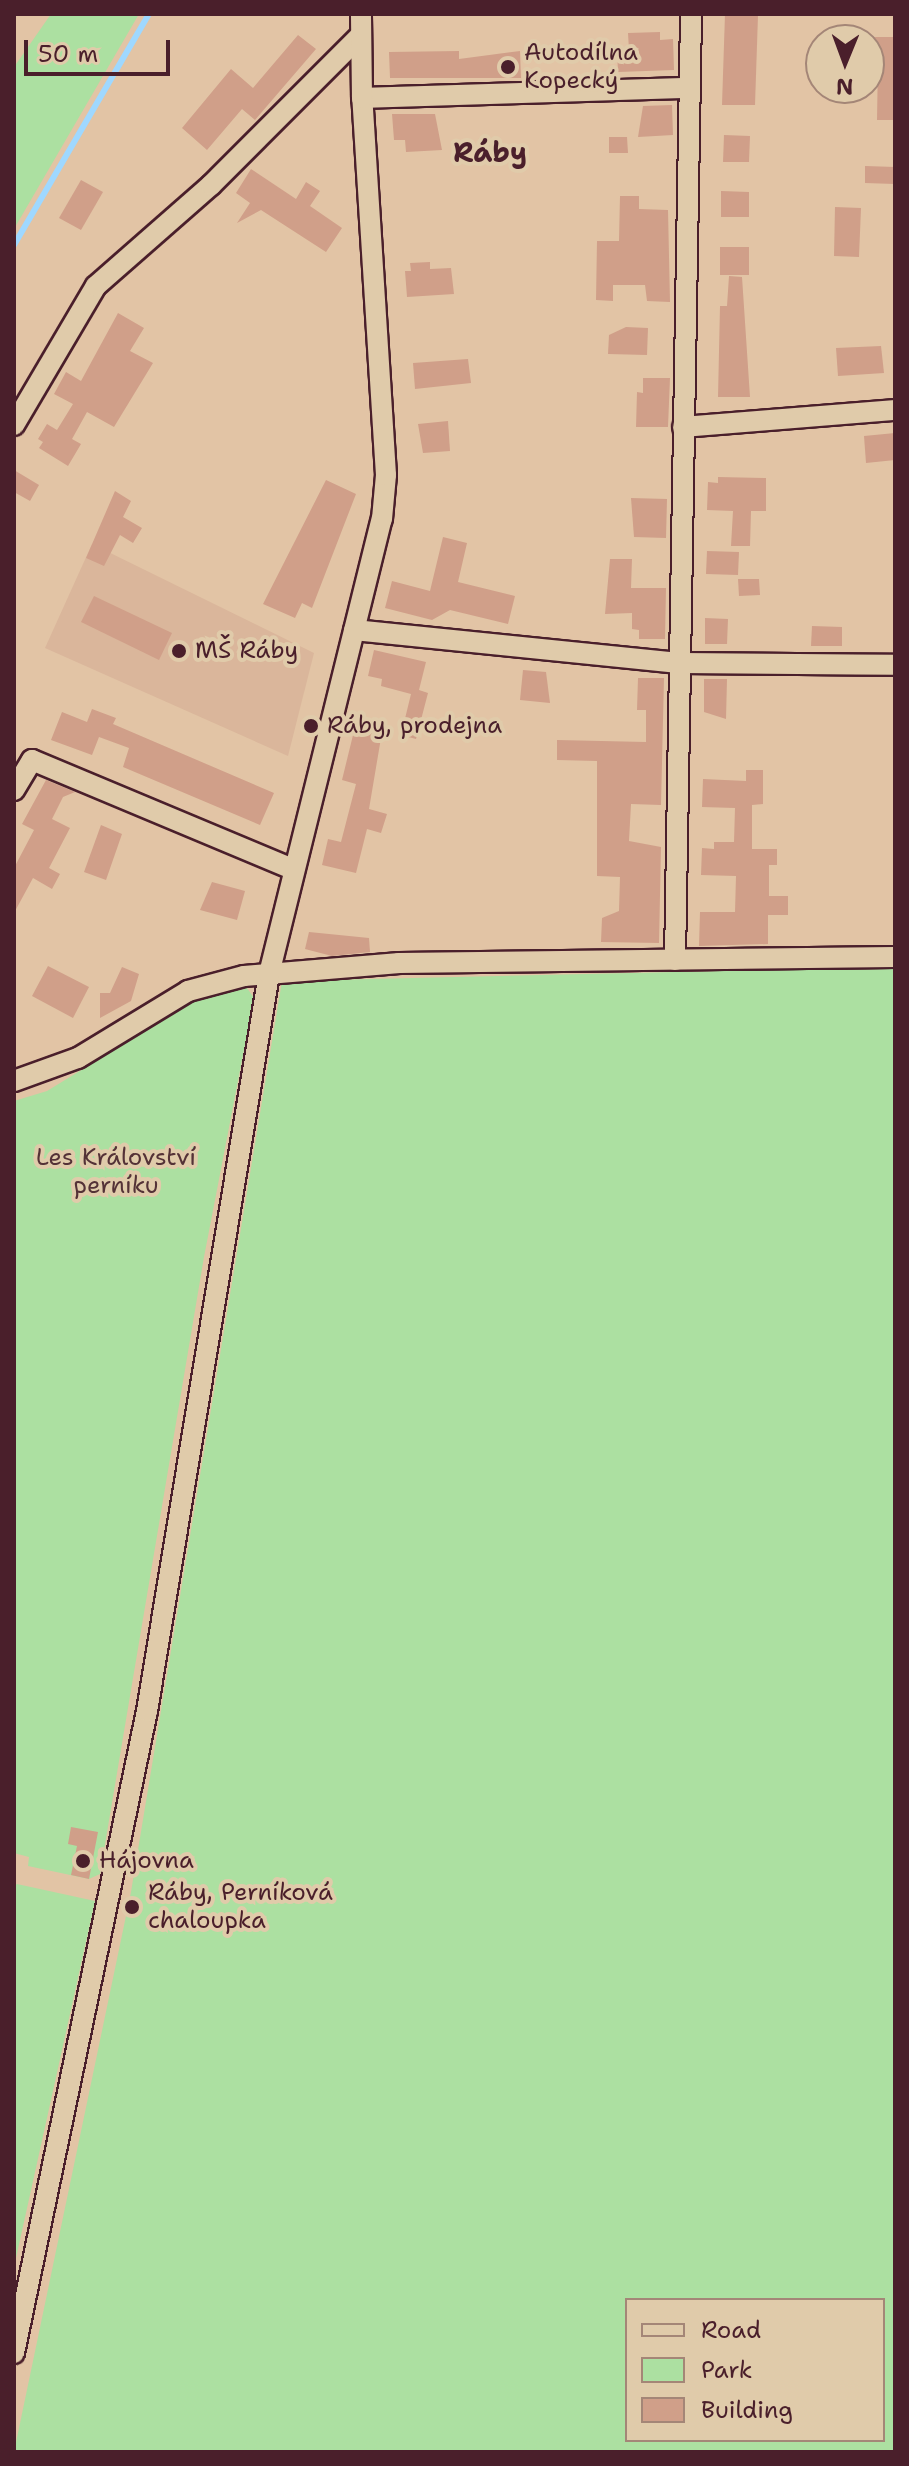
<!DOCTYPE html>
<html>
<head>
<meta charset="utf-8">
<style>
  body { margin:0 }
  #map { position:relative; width:909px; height:2466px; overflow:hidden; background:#e2c4a5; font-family:"Shantell Sans",sans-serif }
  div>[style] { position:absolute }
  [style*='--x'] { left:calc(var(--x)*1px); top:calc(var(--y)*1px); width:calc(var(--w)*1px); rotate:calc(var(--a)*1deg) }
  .built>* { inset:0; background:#dab69b }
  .green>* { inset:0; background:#ace0a1 }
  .stream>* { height:6px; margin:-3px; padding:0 3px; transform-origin:3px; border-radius:3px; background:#9fd8ff }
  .building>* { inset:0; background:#d09f89 }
  .roads { filter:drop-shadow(2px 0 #4a1f2b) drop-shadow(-2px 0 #4a1f2b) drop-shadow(0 2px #4a1f2b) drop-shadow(0 -2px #4a1f2b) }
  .minor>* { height:20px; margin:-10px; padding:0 10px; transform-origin:10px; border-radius:10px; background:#e0cbaa }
  .dots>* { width:22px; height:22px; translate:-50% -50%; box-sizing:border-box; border:4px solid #e0cbaa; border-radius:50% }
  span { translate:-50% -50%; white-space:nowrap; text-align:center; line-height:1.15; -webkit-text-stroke:8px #e0cbaa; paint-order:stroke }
  .poi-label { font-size:24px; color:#4a1f2b }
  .left { translate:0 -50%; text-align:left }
  .park-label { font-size:24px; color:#543237 }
  .quarter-label { font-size:28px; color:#4a1f2b; font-weight:700 }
  .frame { position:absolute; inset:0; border:16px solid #4a1f2b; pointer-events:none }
  .legend { position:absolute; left:625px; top:2298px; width:260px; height:144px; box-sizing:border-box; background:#e0cbaa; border:2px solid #a48677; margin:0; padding:10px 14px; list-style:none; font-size:24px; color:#4a1f2b }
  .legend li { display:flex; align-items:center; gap:16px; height:40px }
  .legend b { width:40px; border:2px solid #a48677 }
  .north { position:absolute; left:805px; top:24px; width:80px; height:80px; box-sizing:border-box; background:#e0cbaa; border:2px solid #a48677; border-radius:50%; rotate:181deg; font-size:22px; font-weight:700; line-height:32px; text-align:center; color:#4a1f2b }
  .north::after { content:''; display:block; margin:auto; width:28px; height:36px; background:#4a1f2b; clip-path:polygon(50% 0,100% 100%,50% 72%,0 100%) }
  .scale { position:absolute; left:24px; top:40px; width:146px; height:36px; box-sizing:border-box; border:4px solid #4a1f2b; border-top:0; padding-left:10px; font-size:24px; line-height:28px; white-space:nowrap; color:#4a1f2b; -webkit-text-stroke:6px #e0cbaa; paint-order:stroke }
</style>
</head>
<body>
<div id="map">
  <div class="built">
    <div style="clip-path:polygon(92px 544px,314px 653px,288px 756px,45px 648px)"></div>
  </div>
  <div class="green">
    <div style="clip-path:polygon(51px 14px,139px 14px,14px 229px,14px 67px)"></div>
    <div style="clip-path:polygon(evenodd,895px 967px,895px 2452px,14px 2452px,131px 1892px,282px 981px,895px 967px,627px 2300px,883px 2300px,883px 2440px,627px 2440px,627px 2300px)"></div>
    <div style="clip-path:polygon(236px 987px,247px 988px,254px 998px,204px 1257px,100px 1874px,89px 1879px,28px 1866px,29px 1857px,14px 1853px,14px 1101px,47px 1091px,204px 995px)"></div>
    <div style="clip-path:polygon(17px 1884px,95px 1901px,14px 2267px,14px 1886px)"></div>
  </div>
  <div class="stream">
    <div style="--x:14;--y:245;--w:268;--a:-59.7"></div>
  </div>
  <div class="building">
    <div style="clip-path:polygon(725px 14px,758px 15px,755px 105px,722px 105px)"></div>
    <div style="clip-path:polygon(660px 32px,660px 40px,673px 39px,674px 70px,618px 72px,617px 50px,629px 50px,628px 33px)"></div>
    <div style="clip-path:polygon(298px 35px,316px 49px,255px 120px,242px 109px,207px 150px,182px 128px,231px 69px,253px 88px)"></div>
    <div style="clip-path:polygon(870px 37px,895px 37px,895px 120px,877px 120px,878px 61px,869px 56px)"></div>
    <div style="clip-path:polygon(459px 51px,459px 59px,520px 51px,521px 78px,390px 78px,389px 52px)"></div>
    <div style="clip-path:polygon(672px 105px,673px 135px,638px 137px,643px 106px)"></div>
    <div style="clip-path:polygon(392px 114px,435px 114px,442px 150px,406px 152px,405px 140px,394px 140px)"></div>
    <div style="clip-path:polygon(724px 135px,750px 136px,749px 162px,723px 162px)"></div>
    <div style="clip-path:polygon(609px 137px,627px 137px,628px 153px,609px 153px)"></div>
    <div style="clip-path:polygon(865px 166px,895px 167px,895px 184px,865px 183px)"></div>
    <div style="clip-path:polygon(251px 169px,296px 199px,306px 182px,320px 191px,310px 206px,342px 228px,326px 252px,261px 210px,237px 223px,250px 203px,236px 193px)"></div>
    <div style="clip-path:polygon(81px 180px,103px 192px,81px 230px,59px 218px)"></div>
    <div style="clip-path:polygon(721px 191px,749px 192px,749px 217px,721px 217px)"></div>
    <div style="clip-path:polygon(620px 196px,639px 196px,639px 209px,668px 210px,670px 302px,647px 301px,645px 285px,613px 285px,613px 301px,596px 300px,597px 241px,619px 241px)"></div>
    <div style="clip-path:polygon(835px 207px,861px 208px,859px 257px,834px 256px)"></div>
    <div style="clip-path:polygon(720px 247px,749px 247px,749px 275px,720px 275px)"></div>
    <div style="clip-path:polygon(430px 262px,430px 269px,451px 268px,454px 294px,407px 297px,405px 271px,411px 271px,410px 263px)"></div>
    <div style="clip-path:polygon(729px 276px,742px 277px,750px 397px,718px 397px,720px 306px,727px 306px)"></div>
    <div style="clip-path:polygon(118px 313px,144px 328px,130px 351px,153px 363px,114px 427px,87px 412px,72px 439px,81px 444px,68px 466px,39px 448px,43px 442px,38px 439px,47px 424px,57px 430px,73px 404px,54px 394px,66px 372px,81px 381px)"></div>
    <div style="clip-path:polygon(626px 327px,648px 328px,647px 355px,608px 354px,609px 335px)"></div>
    <div style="clip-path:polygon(881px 346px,884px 373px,838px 376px,836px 348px)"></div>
    <div style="clip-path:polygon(468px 359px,471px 383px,415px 389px,413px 363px)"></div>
    <div style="clip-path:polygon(643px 378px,670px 378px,668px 427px,636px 427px,637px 392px,643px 393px)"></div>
    <div style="clip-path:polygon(448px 421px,450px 451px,423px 453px,418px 424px)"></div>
    <div style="clip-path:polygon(895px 433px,895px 460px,866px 463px,864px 436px)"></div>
    <div style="clip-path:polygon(14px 470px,39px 485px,30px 501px,14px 492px)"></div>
    <div style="clip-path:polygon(718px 477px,766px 478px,766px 511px,751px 511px,750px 546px,731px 546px,733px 511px,707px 510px,708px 482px,718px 483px)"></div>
    <div style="clip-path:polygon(326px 480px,356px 494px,312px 608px,302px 603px,295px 618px,263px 604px)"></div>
    <div style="clip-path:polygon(115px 491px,131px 501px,123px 517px,142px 528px,133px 543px,120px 535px,104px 566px,86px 558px)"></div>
    <div style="clip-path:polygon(631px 498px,667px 499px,666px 538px,634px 537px)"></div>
    <div style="clip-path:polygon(443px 537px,467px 543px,458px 582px,515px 596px,508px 624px,450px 610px,432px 620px,385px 608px,392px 581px,430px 591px)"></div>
    <div style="clip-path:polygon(707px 551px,739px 552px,738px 575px,706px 574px)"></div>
    <div style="clip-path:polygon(610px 559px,632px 559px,631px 588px,666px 588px,665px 639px,639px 639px,639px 630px,632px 629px,632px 613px,605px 614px)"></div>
    <div style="clip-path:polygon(738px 579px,759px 579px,760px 595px,739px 596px)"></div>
    <div style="clip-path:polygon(94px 596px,172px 633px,159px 660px,81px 622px)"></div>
    <div style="clip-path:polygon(705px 618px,728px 619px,727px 644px,705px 644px)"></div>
    <div style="clip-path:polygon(812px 626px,842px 627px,842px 646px,811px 646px)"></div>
    <div style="clip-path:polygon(374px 650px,426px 662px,419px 690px,428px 693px,416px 739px,401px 735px,411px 694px,381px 686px,382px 679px,368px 676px)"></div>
    <div style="clip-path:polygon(523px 670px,546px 672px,550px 703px,520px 700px)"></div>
    <div style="clip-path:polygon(638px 678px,664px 678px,661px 805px,631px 804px,629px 841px,661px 847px,659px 943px,601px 942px,602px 918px,619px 911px,620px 877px,597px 876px,597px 761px,557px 760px,557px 740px,646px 742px,646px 710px,637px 710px)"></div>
    <div style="clip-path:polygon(704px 679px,727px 679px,726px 719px,704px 712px)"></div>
    <div style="clip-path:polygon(92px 709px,116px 718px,113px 724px,274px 793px,260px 825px,123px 767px,129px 748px,99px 737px,92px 755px,51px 740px,62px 712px,87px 722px)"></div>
    <div style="clip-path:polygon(366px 727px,382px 732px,369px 809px,387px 814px,381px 833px,367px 829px,356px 873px,322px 865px,328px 839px,341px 842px,356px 784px,342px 780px,354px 731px,365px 733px)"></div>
    <div style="clip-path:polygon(746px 770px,763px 770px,763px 804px,752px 805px,752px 849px,777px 849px,777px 865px,769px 865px,769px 896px,788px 896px,788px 915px,768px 915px,768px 944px,699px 946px,700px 912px,735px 912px,736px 876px,701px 875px,702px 848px,714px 849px,714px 842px,734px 842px,735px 808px,702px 807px,703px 779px,746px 781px)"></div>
    <div style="clip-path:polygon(46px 780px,75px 792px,63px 797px,52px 819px,70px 828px,49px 868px,60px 874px,52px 889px,33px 878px,14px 913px,14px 868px,34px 830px,22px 824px)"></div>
    <div style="clip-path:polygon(101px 825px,122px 834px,106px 880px,84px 872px)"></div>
    <div style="clip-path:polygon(212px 882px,245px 891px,237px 920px,200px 910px)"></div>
    <div style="clip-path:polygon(309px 932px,369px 938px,370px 952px,332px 956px,305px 949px)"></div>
    <div style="clip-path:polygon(48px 966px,89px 987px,73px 1018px,32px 996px)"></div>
    <div style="clip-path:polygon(122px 967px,139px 974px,131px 1001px,100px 1018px,100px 993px,110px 993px)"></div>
    <div style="clip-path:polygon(71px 1827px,98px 1832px,89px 1879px,71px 1875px,77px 1846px,68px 1844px)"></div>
  </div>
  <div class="roads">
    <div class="minor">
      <div style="--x:362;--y:98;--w:327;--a:-1.8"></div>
      <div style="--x:14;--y:425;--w:161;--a:-59.5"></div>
      <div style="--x:96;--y:286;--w:153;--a:-41.3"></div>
      <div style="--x:211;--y:185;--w:209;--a:-45"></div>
      <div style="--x:683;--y:427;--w:213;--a:-4.6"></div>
      <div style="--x:354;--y:630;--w:329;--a:5.8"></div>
      <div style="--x:681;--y:663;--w:214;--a:0.5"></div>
      <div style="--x:14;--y:790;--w:35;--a:-59"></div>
      <div style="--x:32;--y:760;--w:283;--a:22.7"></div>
      <div style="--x:675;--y:960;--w:946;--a:-89.03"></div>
      <div style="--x:14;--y:1081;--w:68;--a:-19.8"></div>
      <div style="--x:78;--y:1058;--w:129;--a:-31.3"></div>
      <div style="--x:188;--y:991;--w:58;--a:-15"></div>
      <div style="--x:244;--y:976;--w:156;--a:-4.8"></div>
      <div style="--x:399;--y:963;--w:496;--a:-0.7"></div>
      <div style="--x:14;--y:2353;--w:656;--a:-78.3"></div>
      <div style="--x:147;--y:1711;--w:747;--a:-80.6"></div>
      <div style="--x:269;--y:974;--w:469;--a:-76.1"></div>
      <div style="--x:382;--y:519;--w:44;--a:-84.8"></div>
      <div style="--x:386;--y:475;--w:378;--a:-93.6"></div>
      <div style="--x:362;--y:98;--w:84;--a:-90.7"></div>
    </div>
  </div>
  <div class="dots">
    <div style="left:508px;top:67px;background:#4a1f2b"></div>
    <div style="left:179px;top:651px;background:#4a1f2b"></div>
    <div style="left:311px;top:726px;background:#4a1f2b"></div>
    <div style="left:83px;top:1861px;background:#4a1f2b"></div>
    <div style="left:132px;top:1907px;background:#4a1f2b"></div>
  </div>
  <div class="poi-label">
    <span class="left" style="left:524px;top:67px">Autodílna<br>Kopecký</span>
    <span class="left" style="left:195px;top:651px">MŠ Ráby</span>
    <span class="left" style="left:327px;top:726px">Ráby, prodejna</span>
    <span class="left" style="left:99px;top:1861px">Hájovna</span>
    <span class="left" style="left:148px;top:1907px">Ráby, Perníková<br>chaloupka</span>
  </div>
  <div class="park-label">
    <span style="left:116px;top:1172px">Les Království<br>perníku</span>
  </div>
  <div class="quarter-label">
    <span style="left:490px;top:152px">Ráby</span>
  </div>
  <div class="frame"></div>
  <ul class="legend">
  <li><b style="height:10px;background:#e0cbaa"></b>Road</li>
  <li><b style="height:22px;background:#ace0a1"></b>Park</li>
  <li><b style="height:22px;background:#d09f89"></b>Building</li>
  </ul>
  <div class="north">N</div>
  <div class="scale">50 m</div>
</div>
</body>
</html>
